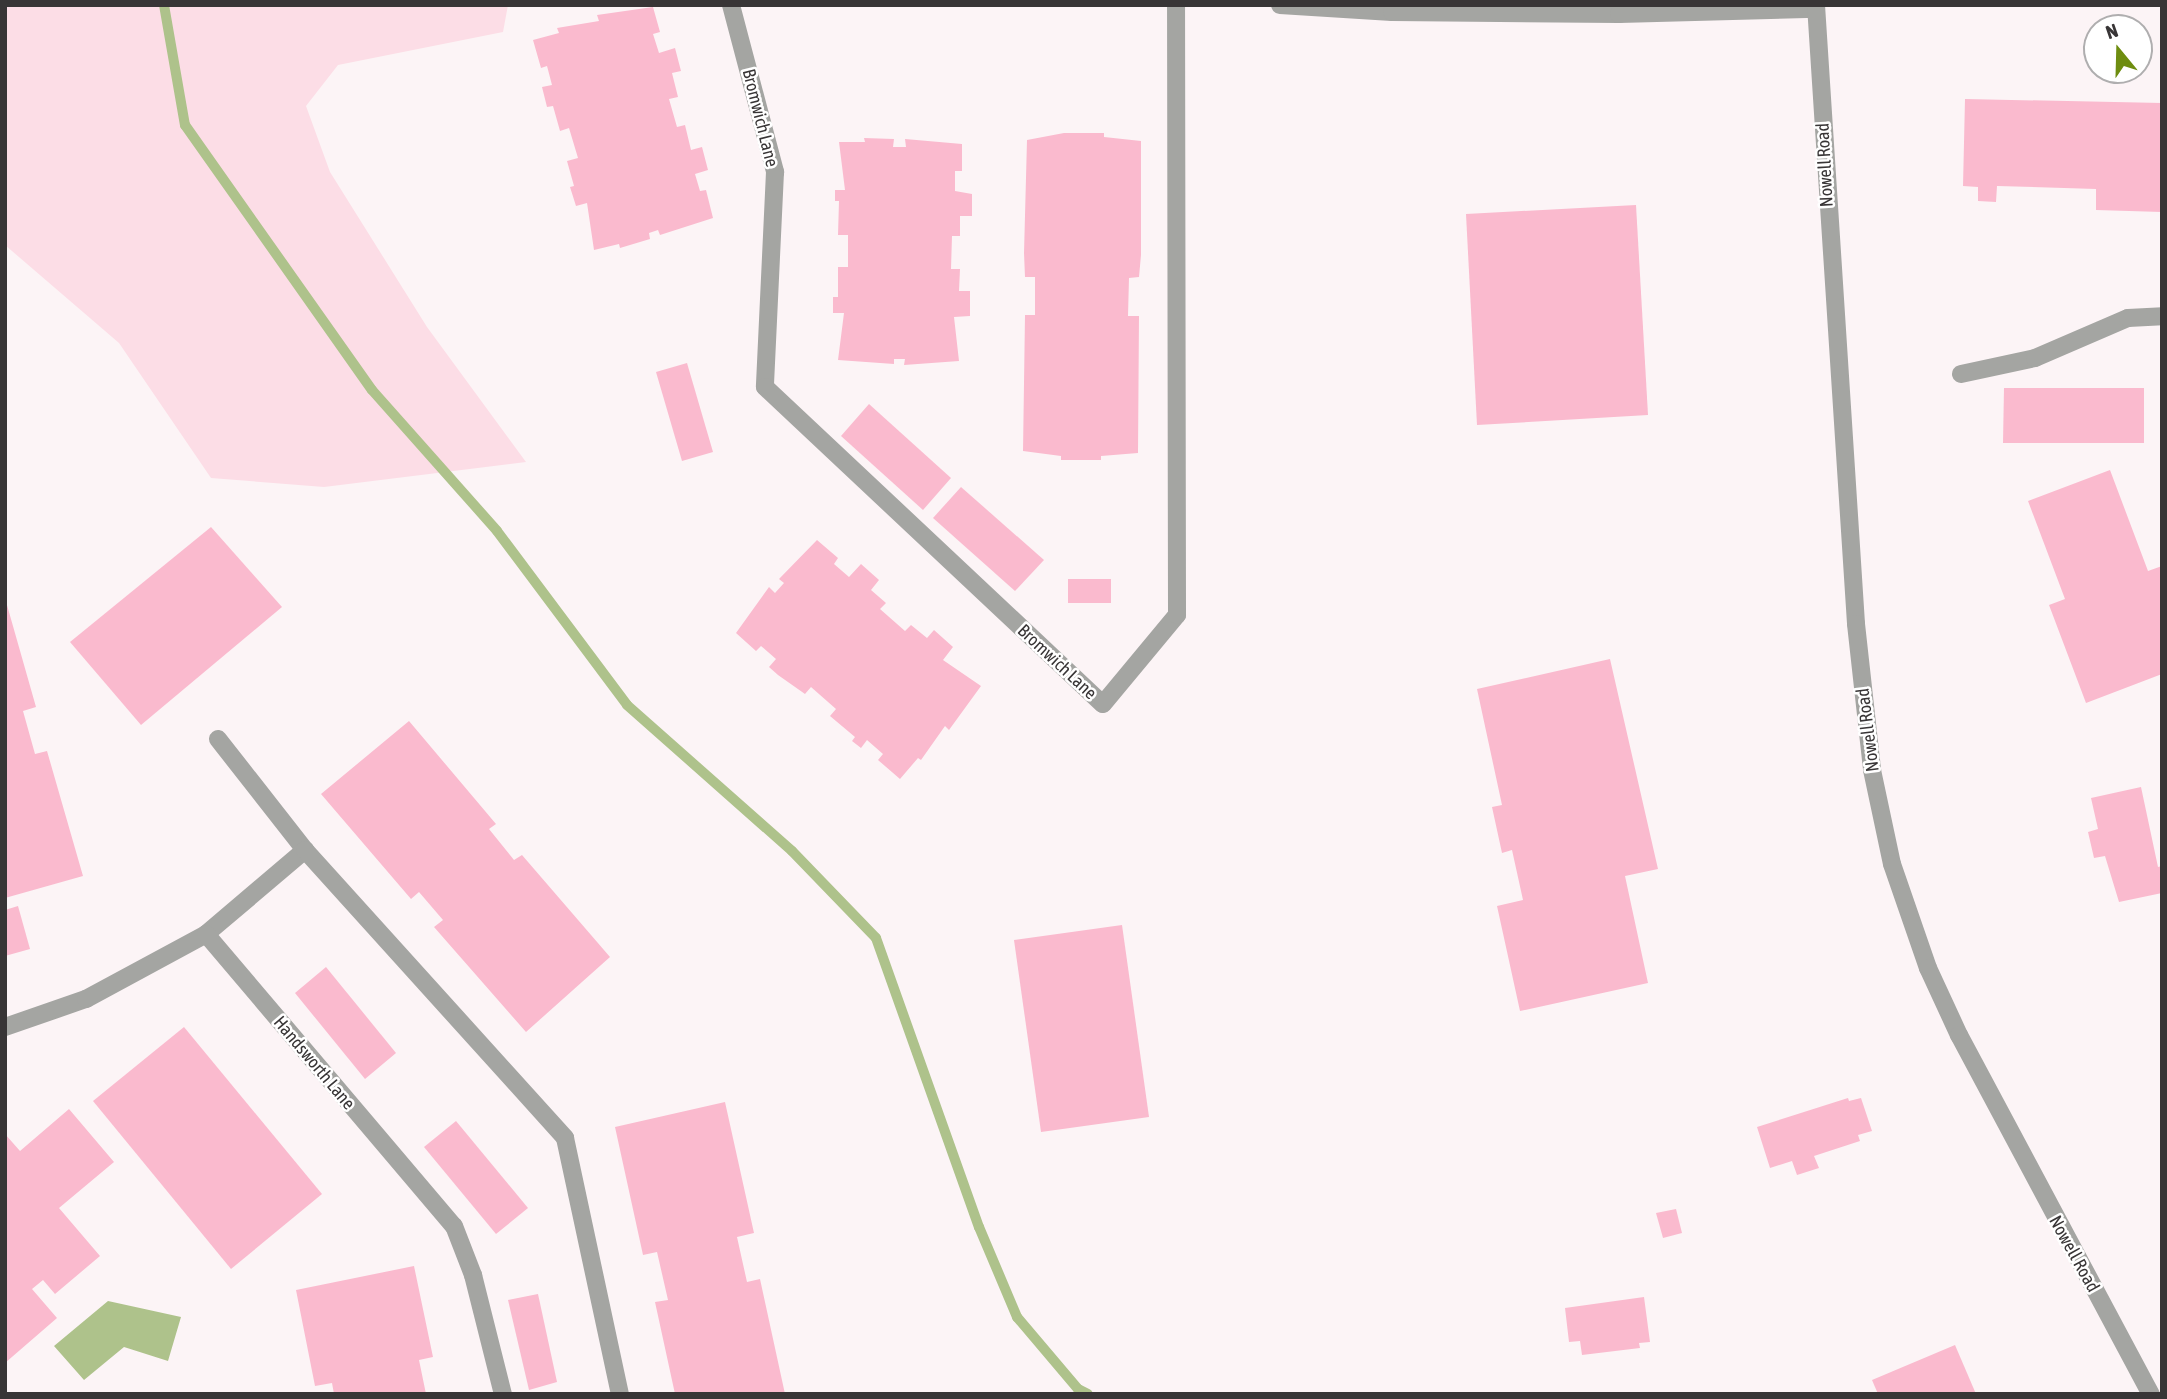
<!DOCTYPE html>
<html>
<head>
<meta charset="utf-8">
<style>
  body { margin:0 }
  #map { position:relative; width:2167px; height:1399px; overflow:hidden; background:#fcf4f6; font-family:"Asap Condensed",sans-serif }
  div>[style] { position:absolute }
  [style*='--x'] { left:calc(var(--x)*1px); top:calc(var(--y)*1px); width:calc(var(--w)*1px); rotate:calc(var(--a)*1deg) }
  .green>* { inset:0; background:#fcdde6 }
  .water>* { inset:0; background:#aec28b }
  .stream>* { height:10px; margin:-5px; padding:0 5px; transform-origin:5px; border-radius:5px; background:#aec28b }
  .building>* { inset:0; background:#fabace }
  .service>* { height:18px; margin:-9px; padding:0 9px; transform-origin:9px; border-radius:9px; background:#a4a5a2 }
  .minor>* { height:18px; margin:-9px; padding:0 9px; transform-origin:9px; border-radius:9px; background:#a4a5a2 }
  .tertiary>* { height:18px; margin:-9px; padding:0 9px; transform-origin:9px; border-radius:9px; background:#a4a5a2 }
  span { translate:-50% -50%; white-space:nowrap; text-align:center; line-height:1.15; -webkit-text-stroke:5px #fff; paint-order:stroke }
  .street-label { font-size:18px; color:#383536 }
  .frame { position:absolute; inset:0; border:7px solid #383536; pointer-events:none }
  .north { position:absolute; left:2083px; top:14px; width:70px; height:70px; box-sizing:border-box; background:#fff; border:2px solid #afaeaf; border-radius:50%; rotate:341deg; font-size:19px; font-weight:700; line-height:28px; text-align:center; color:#383536 }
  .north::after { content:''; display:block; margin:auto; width:24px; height:32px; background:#6e8d10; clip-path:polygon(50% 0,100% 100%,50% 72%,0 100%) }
</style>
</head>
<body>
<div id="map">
  <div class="green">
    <div style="clip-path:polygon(5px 5px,508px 5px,503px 32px,338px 65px,306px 106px,330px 172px,427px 327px,526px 462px,324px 487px,211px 478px,119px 343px,5px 245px)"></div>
  </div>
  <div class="water">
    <div style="clip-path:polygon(108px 1301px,181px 1317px,168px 1361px,124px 1347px,84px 1380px,54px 1346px)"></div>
  </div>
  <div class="stream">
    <div style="--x:164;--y:5;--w:122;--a:80.1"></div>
    <div style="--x:185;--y:125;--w:324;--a:54.8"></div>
    <div style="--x:372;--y:390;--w:188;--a:48.4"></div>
    <div style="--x:497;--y:531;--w:217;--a:53.2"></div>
    <div style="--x:627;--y:705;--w:220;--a:41.5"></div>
    <div style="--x:792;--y:851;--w:121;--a:46"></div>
    <div style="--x:876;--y:938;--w:307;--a:70.4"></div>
    <div style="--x:979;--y:1227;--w:98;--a:67.1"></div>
    <div style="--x:1017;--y:1317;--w:94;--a:49.7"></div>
    <div style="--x:1078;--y:1389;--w:11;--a:27"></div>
  </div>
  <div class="building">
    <div style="clip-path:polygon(653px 7px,660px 32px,653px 34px,659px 53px,675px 48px,681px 71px,672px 73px,678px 97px,669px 99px,677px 127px,685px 125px,691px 150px,702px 147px,708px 170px,695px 174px,700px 191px,706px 190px,713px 218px,660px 235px,658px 230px,649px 233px,650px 239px,620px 248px,619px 244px,594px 250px,587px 203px,576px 206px,570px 187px,574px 186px,567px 161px,578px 158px,569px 128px,560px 131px,553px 106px,547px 107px,542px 87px,552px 85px,547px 66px,541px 68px,533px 40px,559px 33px,557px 28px,599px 21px,597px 15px)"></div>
    <div style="clip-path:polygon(1965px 99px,2162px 103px,2162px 212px,2096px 210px,2096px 189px,1997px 186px,1996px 202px,1978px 201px,1978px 187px,1963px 186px)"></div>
    <div style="clip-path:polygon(1064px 133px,1104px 133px,1104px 137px,1141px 141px,1141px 255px,1139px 277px,1129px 278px,1128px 316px,1139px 316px,1138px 453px,1101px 456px,1101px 460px,1061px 460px,1061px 456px,1023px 451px,1025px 315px,1035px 315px,1035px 277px,1025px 277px,1024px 253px,1027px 140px)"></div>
    <div style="clip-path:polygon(864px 138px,894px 139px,893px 147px,906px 147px,905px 139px,962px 144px,962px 171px,955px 171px,955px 191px,972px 194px,972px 216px,960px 216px,960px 236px,952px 236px,951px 269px,960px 269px,959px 291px,970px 291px,970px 316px,954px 317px,959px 361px,904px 365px,905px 359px,894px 359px,894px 364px,838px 360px,844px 313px,833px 313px,833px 297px,838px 297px,838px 267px,848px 267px,848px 235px,838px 235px,839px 201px,835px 201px,835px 190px,845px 190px,839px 142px,865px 142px)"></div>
    <div style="clip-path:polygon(1636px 205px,1648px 415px,1477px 425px,1466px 214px)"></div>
    <div style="clip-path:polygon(687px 363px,713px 452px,682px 461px,656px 372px)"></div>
    <div style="clip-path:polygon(2004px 388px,2144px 388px,2144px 443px,2003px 443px)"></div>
    <div style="clip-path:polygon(869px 404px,951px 478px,923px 510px,841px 436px)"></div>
    <div style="clip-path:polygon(2110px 470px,2148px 571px,2162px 566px,2162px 674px,2086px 703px,2049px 605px,2065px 599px,2028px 501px)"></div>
    <div style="clip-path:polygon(961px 487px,1044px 560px,1015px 591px,933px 518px)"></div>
    <div style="clip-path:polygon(211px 527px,282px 607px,141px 725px,70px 642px)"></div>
    <div style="clip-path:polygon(817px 540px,838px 558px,834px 564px,849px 577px,861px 564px,879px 580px,871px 590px,886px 603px,880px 609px,905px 631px,911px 625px,927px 638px,934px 630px,953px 647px,943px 660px,981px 686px,949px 730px,945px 726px,921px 760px,918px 758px,900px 779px,878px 760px,883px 754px,867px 740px,861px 748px,852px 741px,855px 737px,830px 716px,836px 709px,811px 687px,805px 694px,778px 675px,769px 667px,776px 659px,761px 646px,756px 651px,736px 633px,769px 587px,775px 593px,784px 583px,779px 579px)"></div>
    <div style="clip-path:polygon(1068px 579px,1111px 579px,1111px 603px,1068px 603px)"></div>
    <div style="clip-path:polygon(5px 598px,36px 707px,23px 711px,35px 754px,47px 751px,83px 876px,5px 898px)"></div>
    <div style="clip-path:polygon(1610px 659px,1658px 869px,1625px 876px,1648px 983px,1520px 1011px,1497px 906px,1523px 900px,1512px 850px,1502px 853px,1492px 807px,1502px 805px,1477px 689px)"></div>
    <div style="clip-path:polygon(409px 721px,496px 824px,489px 829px,514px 860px,522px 855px,610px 957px,526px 1032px,434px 927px,443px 920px,419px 892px,411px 899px,321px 794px)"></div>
    <div style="clip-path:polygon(2141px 787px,2158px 867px,2162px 866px,2162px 893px,2119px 902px,2105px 856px,2094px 858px,2088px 832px,2098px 829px,2091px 798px)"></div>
    <div style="clip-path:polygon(18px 906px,30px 949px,5px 956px,5px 910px)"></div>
    <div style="clip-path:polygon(1122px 925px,1149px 1117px,1041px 1132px,1014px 940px)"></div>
    <div style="clip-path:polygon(326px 967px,396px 1053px,365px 1079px,295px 993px)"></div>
    <div style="clip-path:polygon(184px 1027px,322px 1194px,231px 1269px,93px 1101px)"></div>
    <div style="clip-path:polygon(1848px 1098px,1849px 1101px,1861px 1098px,1872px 1131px,1858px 1135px,1860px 1141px,1814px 1156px,1819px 1168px,1797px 1175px,1792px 1161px,1770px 1168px,1757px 1127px)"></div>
    <div style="clip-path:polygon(725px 1102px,754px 1233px,737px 1237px,747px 1282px,760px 1279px,785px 1394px,675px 1394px,655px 1302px,668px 1300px,657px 1252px,643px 1255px,615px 1127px)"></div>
    <div style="clip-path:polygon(69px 1109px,114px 1162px,59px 1208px,100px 1256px,55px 1294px,43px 1280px,32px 1289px,57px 1318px,5px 1363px,5px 1134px,20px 1151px)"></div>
    <div style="clip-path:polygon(456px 1121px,528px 1208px,496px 1234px,424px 1147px)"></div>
    <div style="clip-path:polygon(1676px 1209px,1682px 1233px,1663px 1238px,1656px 1213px)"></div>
    <div style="clip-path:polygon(414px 1266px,433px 1357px,419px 1360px,426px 1394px,334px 1394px,332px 1383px,315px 1386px,296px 1290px)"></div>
    <div style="clip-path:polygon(538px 1294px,557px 1382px,529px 1390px,508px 1300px)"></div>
    <div style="clip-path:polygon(1644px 1297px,1650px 1342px,1639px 1343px,1640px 1348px,1582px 1355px,1580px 1341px,1569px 1342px,1565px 1308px)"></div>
    <div style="clip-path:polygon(1955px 1345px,1976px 1394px,1878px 1394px,1872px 1380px)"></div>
  </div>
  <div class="service">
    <div style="--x:1961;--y:374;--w:76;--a:-12.2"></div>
    <div style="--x:2035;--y:358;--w:101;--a:-23.3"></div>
    <div style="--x:2128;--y:318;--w:34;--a:-3"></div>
  </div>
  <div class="minor">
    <div style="--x:731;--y:5;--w:173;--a:75.2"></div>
    <div style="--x:775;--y:172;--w:215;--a:92.7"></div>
    <div style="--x:765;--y:387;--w:463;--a:43.2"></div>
    <div style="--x:1103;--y:704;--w:116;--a:-50.3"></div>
    <div style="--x:1177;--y:615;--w:610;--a:-90.09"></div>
    <div style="--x:1280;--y:5;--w:112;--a:3.6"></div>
    <div style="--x:1392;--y:12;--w:227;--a:0.5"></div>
    <div style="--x:1619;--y:14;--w:197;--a:-1.5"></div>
    <div style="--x:218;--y:739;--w:141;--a:51.9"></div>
    <div style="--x:206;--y:934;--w:130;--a:-40.3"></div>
    <div style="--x:305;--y:850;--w:388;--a:47.9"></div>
    <div style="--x:565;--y:1138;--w:262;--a:77.9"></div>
    <div style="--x:5;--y:1027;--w:86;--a:-19.1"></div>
    <div style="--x:86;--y:999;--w:136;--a:-28.4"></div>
    <div style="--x:206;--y:934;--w:383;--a:49.7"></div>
    <div style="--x:454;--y:1226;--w:53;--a:68.8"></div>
    <div style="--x:473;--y:1275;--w:123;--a:75.9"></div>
  </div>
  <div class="tertiary">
    <div style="--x:1816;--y:5;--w:620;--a:86.3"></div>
    <div style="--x:1856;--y:624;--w:147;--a:83.7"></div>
    <div style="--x:1872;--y:770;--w:96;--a:78"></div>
    <div style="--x:1892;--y:864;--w:110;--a:70.9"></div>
    <div style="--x:1928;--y:968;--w:74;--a:65.2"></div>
    <div style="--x:1959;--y:1035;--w:407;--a:61.9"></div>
  </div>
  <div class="street-label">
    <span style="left:760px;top:118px;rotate:76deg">Bromwich Lane</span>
    <span style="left:1825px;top:165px;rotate:-93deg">Nowell Road</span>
    <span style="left:1057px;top:662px;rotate:43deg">Bromwich Lane</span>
    <span style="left:1868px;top:730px;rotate:-97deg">Nowell Road</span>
    <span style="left:314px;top:1063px;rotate:50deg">Handsworth Lane</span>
    <span style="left:2074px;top:1254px;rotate:61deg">Nowell Road</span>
  </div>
  <div class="frame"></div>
  <div class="north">N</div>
</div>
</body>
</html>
